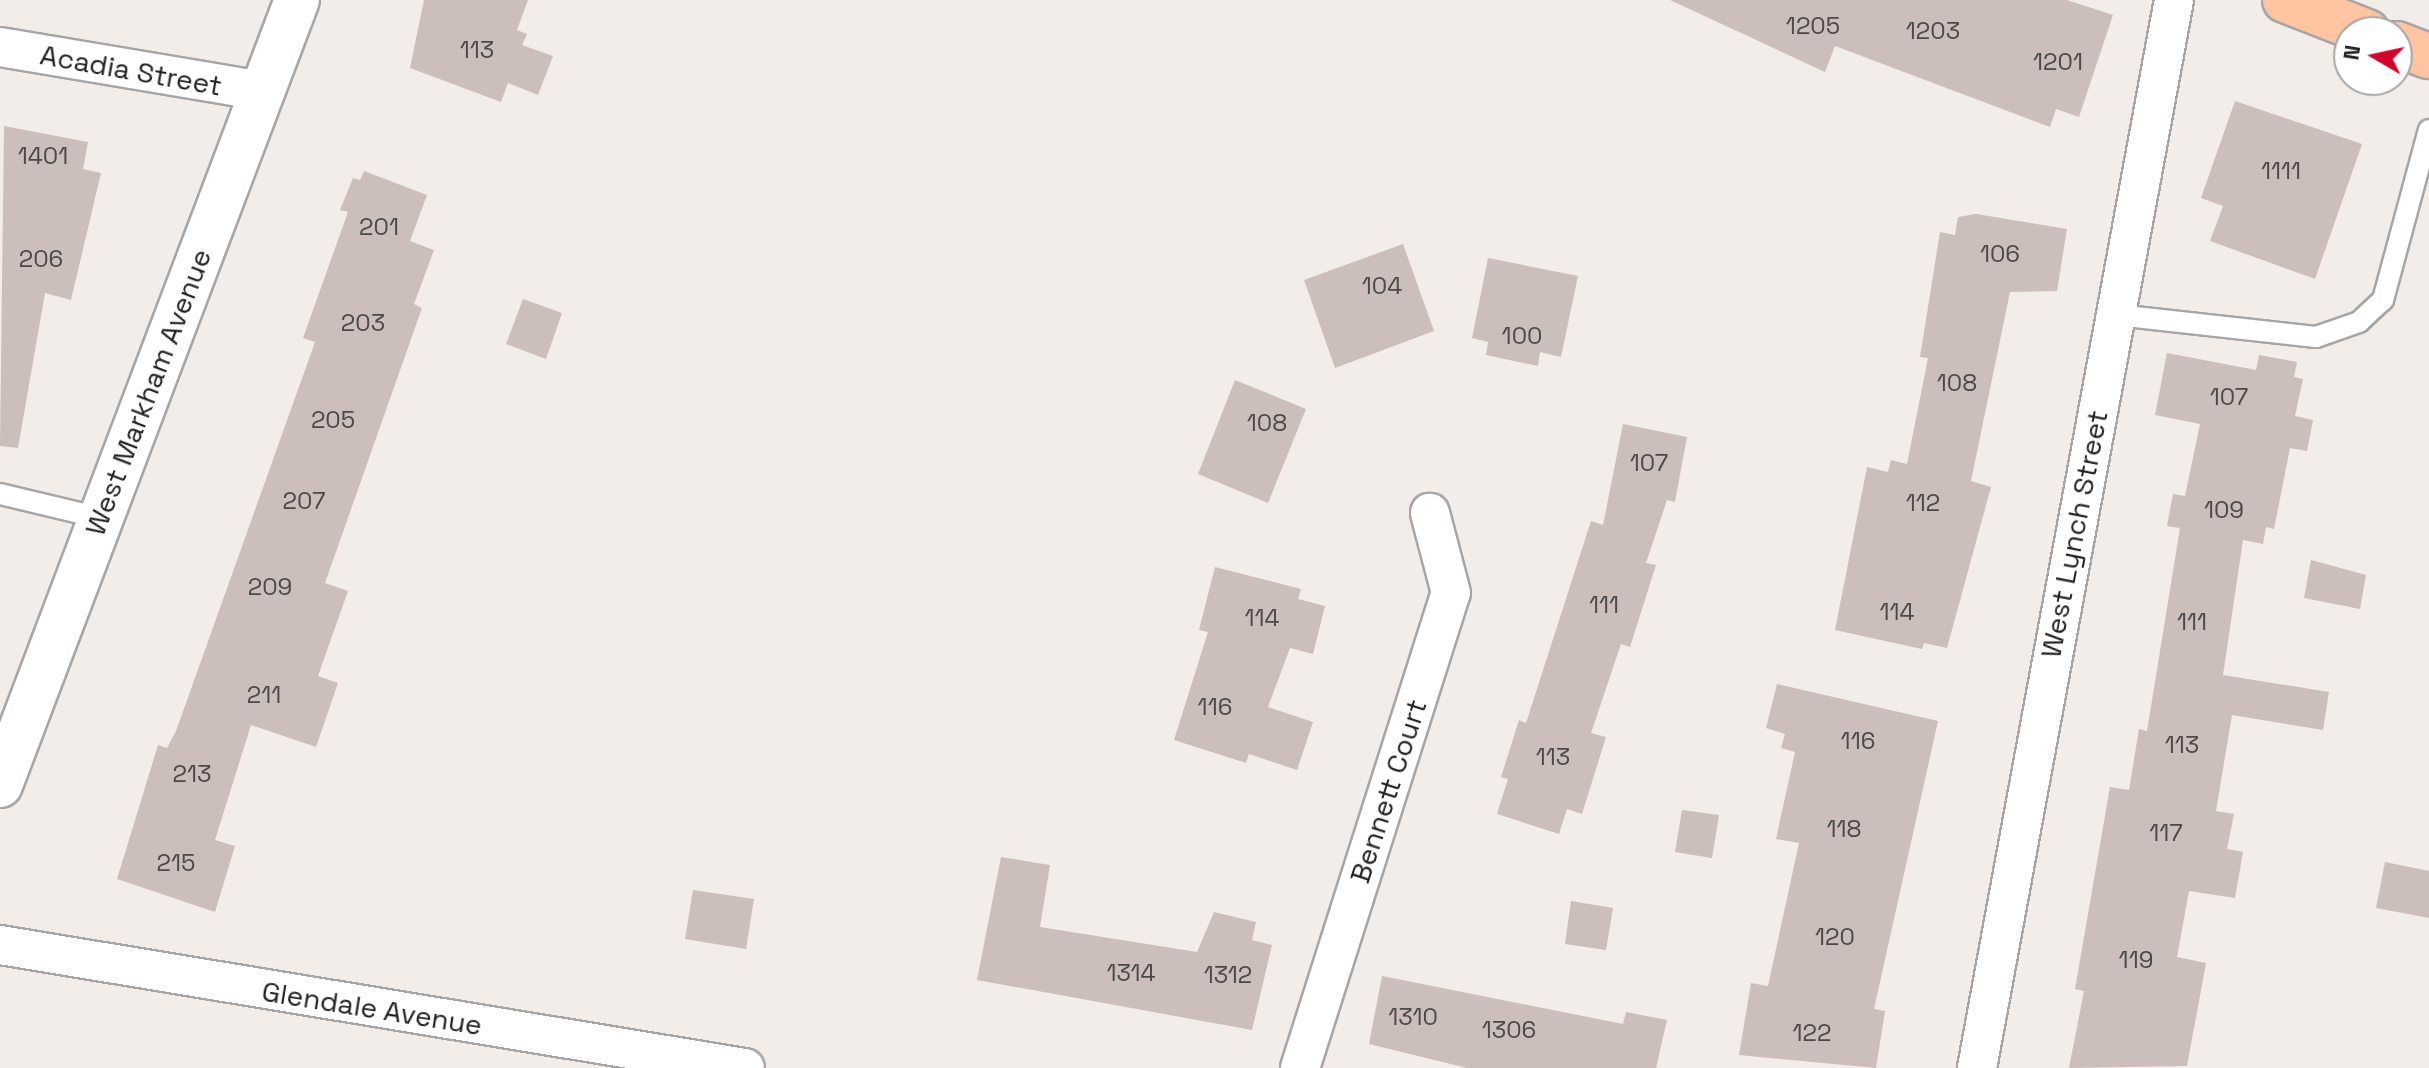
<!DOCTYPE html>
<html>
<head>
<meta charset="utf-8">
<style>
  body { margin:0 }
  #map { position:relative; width:2429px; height:1068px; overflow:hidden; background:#f2ede8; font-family:"Space Grotesk",sans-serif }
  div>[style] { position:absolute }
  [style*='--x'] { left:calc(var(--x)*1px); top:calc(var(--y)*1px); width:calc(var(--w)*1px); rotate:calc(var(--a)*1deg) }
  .building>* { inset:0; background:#cbbebb }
  .roads { filter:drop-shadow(2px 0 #a6a6a6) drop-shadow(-2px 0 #a6a6a6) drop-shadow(0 2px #a6a6a6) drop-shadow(0 -2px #a6a6a6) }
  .service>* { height:20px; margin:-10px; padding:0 10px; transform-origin:10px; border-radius:10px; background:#fff }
  .minor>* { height:38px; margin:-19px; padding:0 19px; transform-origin:19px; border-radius:19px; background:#fff }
  .tertiary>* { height:44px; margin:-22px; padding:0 22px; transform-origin:22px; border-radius:22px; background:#fff }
  .primary>* { height:44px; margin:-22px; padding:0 22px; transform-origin:22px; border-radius:22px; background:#ffc4a1 }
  span { translate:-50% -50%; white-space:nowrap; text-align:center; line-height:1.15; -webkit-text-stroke:7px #fff; paint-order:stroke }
  .number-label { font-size:24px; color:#4c4948 }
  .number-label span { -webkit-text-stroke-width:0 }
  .street-label { font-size:28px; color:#222 }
  .north { position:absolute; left:2333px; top:16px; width:80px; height:80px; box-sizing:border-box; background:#fff; border:2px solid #a7a7a7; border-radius:50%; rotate:279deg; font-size:22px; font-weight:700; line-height:32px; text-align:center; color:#222 }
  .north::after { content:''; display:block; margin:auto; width:28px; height:36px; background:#d4002a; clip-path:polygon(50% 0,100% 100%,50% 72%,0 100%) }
</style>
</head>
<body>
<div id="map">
  <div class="building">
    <div style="clip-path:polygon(424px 0,528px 0,517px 30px,527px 34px,522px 45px,553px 56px,538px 95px,508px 83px,501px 102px,410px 68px)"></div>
    <div style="clip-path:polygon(1670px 0,2067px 0,2113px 15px,2079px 117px,2056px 109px,2050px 127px,1835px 46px,1825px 72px)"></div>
    <div style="clip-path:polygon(2235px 101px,2362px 144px,2315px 279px,2210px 241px,2223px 206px,2201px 198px)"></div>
    <div style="clip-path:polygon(4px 126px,88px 142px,83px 169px,101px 173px,71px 300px,45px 293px,18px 448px,0 446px)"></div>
    <div style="clip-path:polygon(364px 171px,427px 195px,410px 241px,434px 250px,414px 304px,422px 308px,325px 583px,348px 591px,318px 676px,338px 683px,316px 747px,251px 725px,215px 840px,235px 846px,215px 912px,117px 879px,158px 745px,167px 748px,176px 731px,315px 342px,303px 338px,348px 212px,340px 210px,353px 178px,360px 180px)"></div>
    <div style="clip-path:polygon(1976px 214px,2067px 229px,2057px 291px,2010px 292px,1971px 481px,1991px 487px,1947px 648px,1924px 643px,1922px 649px,1835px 630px,1867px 467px,1888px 472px,1891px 460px,1907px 464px,1928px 358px,1920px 357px,1940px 232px,1955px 235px,1958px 217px)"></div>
    <div style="clip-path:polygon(1403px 244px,1434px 331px,1335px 368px,1304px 280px)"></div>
    <div style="clip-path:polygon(1488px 258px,1578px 276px,1561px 357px,1540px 352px,1538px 366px,1486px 355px,1488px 342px,1472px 338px)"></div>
    <div style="clip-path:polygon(523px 299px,562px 313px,546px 359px,506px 344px)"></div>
    <div style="clip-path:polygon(2167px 353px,2256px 370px,2259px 355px,2297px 362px,2294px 377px,2303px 379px,2295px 416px,2313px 420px,2307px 451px,2290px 448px,2274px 529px,2266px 527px,2263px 544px,2243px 540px,2223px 675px,2329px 692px,2323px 730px,2232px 715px,2216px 811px,2234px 814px,2227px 849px,2243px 852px,2235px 898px,2189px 891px,2177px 957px,2206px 963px,2187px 1066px,2069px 1068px,2084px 991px,2075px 989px,2110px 787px,2129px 790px,2139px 729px,2147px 731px,2180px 528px,2167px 526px,2173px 494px,2185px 496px,2200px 424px,2155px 415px)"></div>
    <div style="clip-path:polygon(1235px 380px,1306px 409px,1268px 503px,1198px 474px)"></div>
    <div style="clip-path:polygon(1623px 424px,1687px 437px,1675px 502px,1667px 500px,1646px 563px,1656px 565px,1630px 647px,1621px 644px,1591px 733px,1606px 737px,1582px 814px,1567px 809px,1559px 834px,1497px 814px,1508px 779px,1501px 777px,1519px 720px,1526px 723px,1591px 521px,1603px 525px)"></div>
    <div style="clip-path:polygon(2311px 560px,2366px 575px,2360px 609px,2304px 598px)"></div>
    <div style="clip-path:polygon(1215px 567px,1301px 589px,1298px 599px,1325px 606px,1313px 654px,1290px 648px,1268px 707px,1313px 722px,1297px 770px,1249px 754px,1246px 763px,1174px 740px,1208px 632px,1199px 630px)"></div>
    <div style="clip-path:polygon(1777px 684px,1938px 721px,1874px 1009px,1885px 1011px,1876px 1068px,1739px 1055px,1751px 983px,1768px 986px,1799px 843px,1776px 839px,1795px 752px,1781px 748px,1785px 734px,1766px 728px)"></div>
    <div style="clip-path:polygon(1682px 810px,1719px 815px,1712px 858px,1675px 852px)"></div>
    <div style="clip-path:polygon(1001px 857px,1050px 865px,1040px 927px,1197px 952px,1214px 912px,1256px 922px,1252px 940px,1272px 945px,1252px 1030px,977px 980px)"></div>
    <div style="clip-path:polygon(2385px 862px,2429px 871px,2429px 918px,2376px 908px)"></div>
    <div style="clip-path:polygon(693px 890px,754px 899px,746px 949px,685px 939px)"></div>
    <div style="clip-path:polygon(1571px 901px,1613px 908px,1606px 950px,1565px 944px)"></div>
    <div style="clip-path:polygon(1382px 976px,1623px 1024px,1626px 1012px,1667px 1020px,1656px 1068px,1467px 1068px,1369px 1044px)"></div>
  </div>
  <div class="roads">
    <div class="service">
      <div style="--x:2117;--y:315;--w:200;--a:6.3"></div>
      <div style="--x:2316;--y:337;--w:46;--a:-19.2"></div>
      <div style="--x:2359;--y:322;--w:33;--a:-43"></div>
      <div style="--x:2383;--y:300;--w:176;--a:-74.9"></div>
      <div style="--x:0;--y:494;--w:104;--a:13.4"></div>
    </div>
    <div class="minor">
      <div style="--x:0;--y:47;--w:266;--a:9.5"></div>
      <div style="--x:0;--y:945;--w:755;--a:9.38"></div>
      <div style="--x:1300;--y:1068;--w:498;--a:-72.4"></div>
      <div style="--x:1451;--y:593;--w:83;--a:-104.7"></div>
      <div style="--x:1977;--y:1068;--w:1086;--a:-79.55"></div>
    </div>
    <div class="tertiary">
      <div style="--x:0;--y:785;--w:839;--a:-69.28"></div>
    </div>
    <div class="primary">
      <div style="--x:2285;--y:0;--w:88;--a:21.3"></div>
      <div style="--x:2397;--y:44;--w:34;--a:21"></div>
    </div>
  </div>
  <div class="number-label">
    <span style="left:1813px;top:26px">1205</span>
    <span style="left:1933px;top:31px">1203</span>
    <span style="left:477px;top:50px">113</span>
    <span style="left:2058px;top:62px">1201</span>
    <span style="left:43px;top:156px">1401</span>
    <span style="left:2281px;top:171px">1111</span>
    <span style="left:379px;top:227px">201</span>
    <span style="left:2000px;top:254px">106</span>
    <span style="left:41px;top:259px">206</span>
    <span style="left:1382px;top:286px">104</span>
    <span style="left:363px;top:323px">203</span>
    <span style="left:1522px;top:336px">100</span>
    <span style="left:1957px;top:383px">108</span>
    <span style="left:2229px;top:397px">107</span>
    <span style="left:333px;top:420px">205</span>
    <span style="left:1267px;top:423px">108</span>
    <span style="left:1649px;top:463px">107</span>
    <span style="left:304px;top:501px">207</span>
    <span style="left:1923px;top:503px">112</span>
    <span style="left:2224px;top:510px">109</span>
    <span style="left:270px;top:587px">209</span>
    <span style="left:1604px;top:605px">111</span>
    <span style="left:1897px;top:612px">114</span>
    <span style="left:1262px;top:618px">114</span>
    <span style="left:2192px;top:622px">111</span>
    <span style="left:264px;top:695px">211</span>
    <span style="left:1215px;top:707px">116</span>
    <span style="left:1858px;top:741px">116</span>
    <span style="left:2182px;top:745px">113</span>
    <span style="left:1553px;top:757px">113</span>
    <span style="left:192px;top:774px">213</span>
    <span style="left:1844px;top:829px">118</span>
    <span style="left:2166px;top:833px">117</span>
    <span style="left:176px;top:863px">215</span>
    <span style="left:1835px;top:937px">120</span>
    <span style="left:2136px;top:960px">119</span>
    <span style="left:1131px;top:973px">1314</span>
    <span style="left:1228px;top:975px">1312</span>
    <span style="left:1413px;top:1017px">1310</span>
    <span style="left:1509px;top:1030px">1306</span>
    <span style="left:1812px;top:1033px">122</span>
  </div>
  <div class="street-label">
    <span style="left:131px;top:70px;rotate:10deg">Acadia Street</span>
    <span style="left:148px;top:392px;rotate:-69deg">West Markham Avenue</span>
    <span style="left:2074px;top:534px;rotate:-79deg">West Lynch Street</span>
    <span style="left:1388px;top:791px;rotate:-72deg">Bennett Court</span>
    <span style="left:372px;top:1008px;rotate:9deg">Glendale Avenue</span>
  </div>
  <div class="north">N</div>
</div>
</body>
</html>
